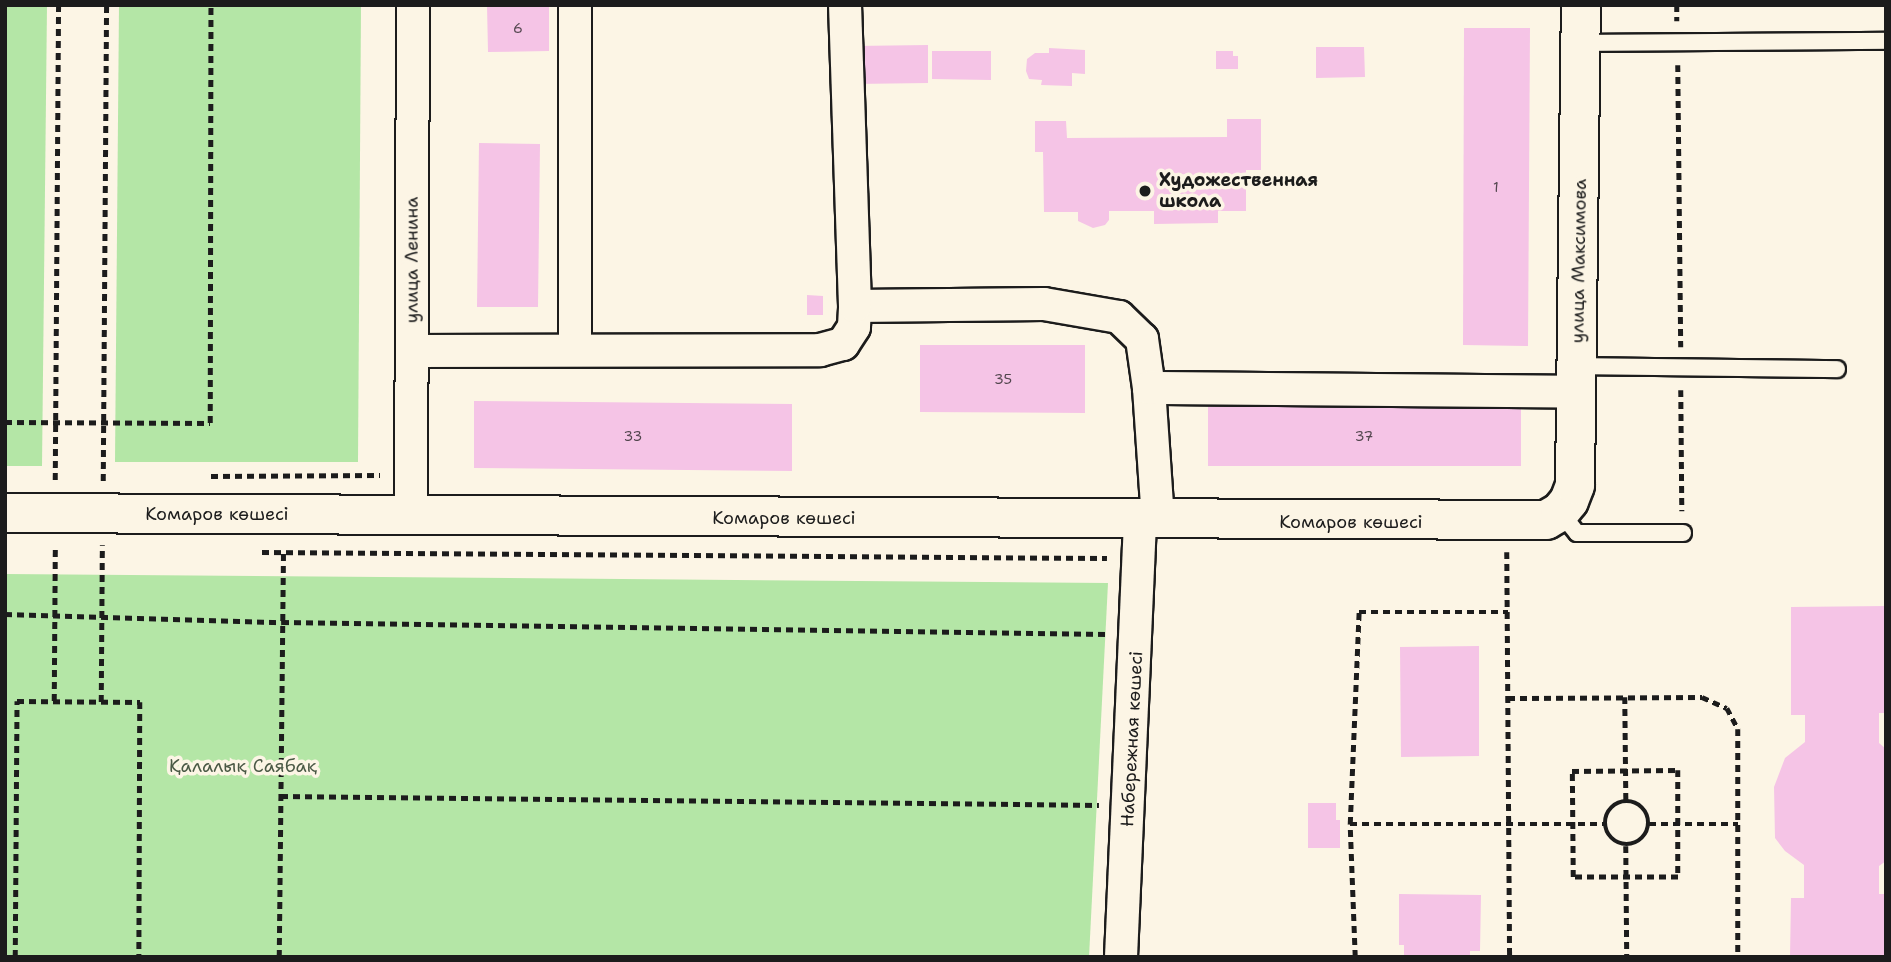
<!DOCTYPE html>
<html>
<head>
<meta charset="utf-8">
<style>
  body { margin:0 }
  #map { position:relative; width:1891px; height:962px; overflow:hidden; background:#fcf5e5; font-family:"Shantell Sans",sans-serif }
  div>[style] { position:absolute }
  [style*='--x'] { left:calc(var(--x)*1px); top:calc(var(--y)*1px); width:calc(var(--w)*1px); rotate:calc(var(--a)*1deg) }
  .green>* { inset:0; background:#b4e6a6 }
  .building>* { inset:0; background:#f5c4e6 }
  .path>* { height:4.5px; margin-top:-2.25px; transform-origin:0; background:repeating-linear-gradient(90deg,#1c1c1c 0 7px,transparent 0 12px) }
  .path>.ring { margin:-2.25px; padding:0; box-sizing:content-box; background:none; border:4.5px solid #1c1c1c; border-radius:50% }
  .roads { filter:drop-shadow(2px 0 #1c1c1c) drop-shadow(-2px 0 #1c1c1c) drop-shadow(0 2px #1c1c1c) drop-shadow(0 -2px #1c1c1c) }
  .lane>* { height:16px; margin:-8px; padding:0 8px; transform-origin:8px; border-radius:8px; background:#fcf5e5 }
  .street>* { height:32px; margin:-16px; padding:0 16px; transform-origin:16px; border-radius:16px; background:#fcf5e5 }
  .secondary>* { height:38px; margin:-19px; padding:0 19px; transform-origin:19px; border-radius:19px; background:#fcf5e5 }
  .dots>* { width:19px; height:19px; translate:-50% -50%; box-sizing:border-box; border:4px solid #fcf5e5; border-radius:50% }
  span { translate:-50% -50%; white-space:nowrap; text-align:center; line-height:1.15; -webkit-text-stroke:7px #fcf5e5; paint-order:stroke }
  .number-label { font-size:14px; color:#52464e }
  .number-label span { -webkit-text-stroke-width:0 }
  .poi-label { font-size:18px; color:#1c1c1c; font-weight:700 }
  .left { translate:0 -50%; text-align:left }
  .street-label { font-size:18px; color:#1c1c1c }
  .park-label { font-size:18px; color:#4a5945 }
  .frame { position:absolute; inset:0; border:7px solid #1c1c1c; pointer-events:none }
</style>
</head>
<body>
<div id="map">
  <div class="green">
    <div style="clip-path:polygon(5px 5px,47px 5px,42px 466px,5px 466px)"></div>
    <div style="clip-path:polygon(119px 5px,361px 5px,358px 462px,115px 462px)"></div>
    <div style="clip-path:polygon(5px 574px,1108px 583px,1089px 957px,5px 957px)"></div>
  </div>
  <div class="building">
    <div style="clip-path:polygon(487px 5px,549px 5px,549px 51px,488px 52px)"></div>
    <div style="clip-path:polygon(1464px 28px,1530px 28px,1528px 346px,1463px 345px)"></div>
    <div style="clip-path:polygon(928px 45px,928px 83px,855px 84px,854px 46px)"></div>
    <div style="clip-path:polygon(1316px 47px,1364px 47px,1365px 77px,1316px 78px)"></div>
    <div style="clip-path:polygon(1049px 48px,1085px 50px,1085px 74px,1072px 73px,1072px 86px,1041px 85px,1042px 80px,1029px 79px,1026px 71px,1027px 59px,1035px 53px,1049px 53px)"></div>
    <div style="clip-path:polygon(932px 51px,991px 51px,991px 80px,932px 79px)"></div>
    <div style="clip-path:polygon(1216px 51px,1233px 51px,1233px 56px,1238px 56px,1238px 69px,1216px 69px)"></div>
    <div style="clip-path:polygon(1227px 119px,1261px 119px,1261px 170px,1246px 170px,1246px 211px,1218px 211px,1218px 223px,1154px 224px,1154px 211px,1109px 211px,1109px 220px,1105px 225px,1093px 228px,1078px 221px,1078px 212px,1044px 212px,1043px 152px,1035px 152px,1035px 121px,1066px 121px,1067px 138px,1227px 137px)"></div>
    <div style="clip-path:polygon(479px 143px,540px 144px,538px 307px,477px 307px)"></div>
    <div style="clip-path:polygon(807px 295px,823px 296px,823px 315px,807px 315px)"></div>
    <div style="clip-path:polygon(920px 345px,1085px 345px,1085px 413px,920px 412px)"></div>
    <div style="clip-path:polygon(474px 401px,792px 404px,792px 471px,474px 468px)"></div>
    <div style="clip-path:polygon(1521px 406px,1521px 466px,1208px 466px,1208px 407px)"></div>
    <div style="clip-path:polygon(1886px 606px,1886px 713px,1879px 713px,1879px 743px,1886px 749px,1886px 861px,1879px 866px,1879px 894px,1886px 894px,1886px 957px,1790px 957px,1791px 898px,1804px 898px,1804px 865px,1785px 851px,1775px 838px,1774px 787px,1785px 758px,1805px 742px,1805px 715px,1791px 715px,1791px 607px)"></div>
    <div style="clip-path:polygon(1479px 646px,1479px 756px,1401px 757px,1400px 647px)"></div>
    <div style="clip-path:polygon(1308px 803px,1336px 803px,1336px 820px,1340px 820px,1340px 848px,1308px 848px)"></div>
    <div style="clip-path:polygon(1399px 894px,1481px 895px,1480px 951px,1470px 951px,1470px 957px,1404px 957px,1404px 945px,1399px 945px)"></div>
  </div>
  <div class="path">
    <div style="--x:1677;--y:5;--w:16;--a:90"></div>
    <div style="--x:1678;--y:65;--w:282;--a:89.4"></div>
    <div style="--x:1681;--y:390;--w:121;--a:89.5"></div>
    <div style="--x:5;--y:422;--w:205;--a:0.3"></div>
    <div style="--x:210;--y:423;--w:418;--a:-89.9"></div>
    <div style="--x:211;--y:476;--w:169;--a:-0.3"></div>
    <div style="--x:55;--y:480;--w:475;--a:-89.6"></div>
    <div style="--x:103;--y:481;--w:476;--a:-89.6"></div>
    <div style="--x:262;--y:552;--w:845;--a:0.41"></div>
    <div style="--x:1507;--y:552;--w:405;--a:89.6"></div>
    <div style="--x:5;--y:614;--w:277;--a:1.7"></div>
    <div style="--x:282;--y:622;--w:825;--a:0.83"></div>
    <div style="--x:1625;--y:697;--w:104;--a:89.4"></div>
    <div style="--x:1508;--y:698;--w:194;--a:-0.3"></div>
    <div style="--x:1702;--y:697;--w:27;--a:24"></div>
    <div style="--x:1727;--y:708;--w:24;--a:62"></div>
    <div style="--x:1738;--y:729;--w:228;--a:90"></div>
    <div style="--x:54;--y:701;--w:156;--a:-89.6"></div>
    <div style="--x:101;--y:702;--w:157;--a:-89.6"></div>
    <div style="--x:1678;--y:770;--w:107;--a:90"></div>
    <div style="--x:1678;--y:877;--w:105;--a:180"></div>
    <div style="--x:1573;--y:877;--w:106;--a:-90.5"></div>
    <div style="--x:1572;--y:771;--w:106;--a:-0.5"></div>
    <div style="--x:281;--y:796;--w:818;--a:0.63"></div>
    <div class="ring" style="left:1605px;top:801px;width:39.5px;height:39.5px"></div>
    <div style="--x:1350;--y:824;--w:254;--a:0"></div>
    <div style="--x:1649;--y:824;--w:89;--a:0"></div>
    <div style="--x:1626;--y:846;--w:111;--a:89.5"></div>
    <div style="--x:15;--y:957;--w:256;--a:-89.6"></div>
    <div style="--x:17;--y:701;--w:123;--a:0.5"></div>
    <div style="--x:140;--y:702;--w:255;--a:90.2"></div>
    <div style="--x:279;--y:957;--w:405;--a:-89.4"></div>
    <div style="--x:1355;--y:957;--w:133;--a:-92.2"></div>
    <div style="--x:1350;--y:824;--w:212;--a:-87.6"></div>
    <div style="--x:1359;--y:612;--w:149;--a:0"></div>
  </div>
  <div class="roads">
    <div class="lane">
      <div style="--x:1581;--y:43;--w:305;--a:-0.4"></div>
      <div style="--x:1578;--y:366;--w:259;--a:0.7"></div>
      <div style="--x:1560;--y:512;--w:27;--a:51"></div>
      <div style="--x:1577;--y:533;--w:106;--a:0"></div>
    </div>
    <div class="street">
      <div style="--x:575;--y:5;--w:345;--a:90"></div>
      <div style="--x:855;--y:306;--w:189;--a:-0.6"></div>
      <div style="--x:1044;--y:304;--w:76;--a:9.8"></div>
      <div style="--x:1119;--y:317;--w:32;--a:44"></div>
      <div style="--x:1142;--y:339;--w:49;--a:81.9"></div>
      <div style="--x:1149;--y:388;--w:133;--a:86.1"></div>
      <div style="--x:412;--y:351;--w:408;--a:-0.1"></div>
      <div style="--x:820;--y:350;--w:24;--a:-15"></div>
      <div style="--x:843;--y:344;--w:20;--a:-57"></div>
      <div style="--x:854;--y:327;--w:21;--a:-87"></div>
      <div style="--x:855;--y:306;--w:301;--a:-91.9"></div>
      <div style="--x:1149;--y:388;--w:428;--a:0.5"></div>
      <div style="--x:411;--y:516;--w:511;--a:-89.78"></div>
      <div style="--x:1121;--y:957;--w:437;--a:-87.5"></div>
    </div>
    <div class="secondary">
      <div style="--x:5;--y:513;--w:1541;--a:0.26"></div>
      <div style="--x:1546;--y:520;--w:16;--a:-30"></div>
      <div style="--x:1560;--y:512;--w:14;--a:-51"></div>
      <div style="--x:1569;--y:501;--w:17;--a:-69"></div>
      <div style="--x:1575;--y:485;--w:480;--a:-89.3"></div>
    </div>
  </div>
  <div class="dots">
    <div style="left:1145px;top:191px;background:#1c1c1c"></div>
  </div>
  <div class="number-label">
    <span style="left:518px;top:28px">6</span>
    <span style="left:1496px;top:187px">1</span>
    <span style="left:1003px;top:379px">35</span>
    <span style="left:633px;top:436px">33</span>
    <span style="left:1364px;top:436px">37</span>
  </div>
  <div class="poi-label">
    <span class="left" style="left:1159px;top:191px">Художественная<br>школа</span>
  </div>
  <div class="street-label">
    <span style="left:412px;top:260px;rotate:-90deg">улица Ленина</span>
    <span style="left:1579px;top:261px;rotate:-89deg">улица Максимова</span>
    <span style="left:217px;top:514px">Комаров көшесі</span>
    <span style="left:784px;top:518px">Комаров көшесі</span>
    <span style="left:1351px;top:522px">Комаров көшесі</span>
    <span style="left:1132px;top:739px;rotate:-87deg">Набережная көшесі</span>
  </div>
  <div class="park-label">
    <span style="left:243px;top:766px">Қалалық Саябақ</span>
  </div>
  <div class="frame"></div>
</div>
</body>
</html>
